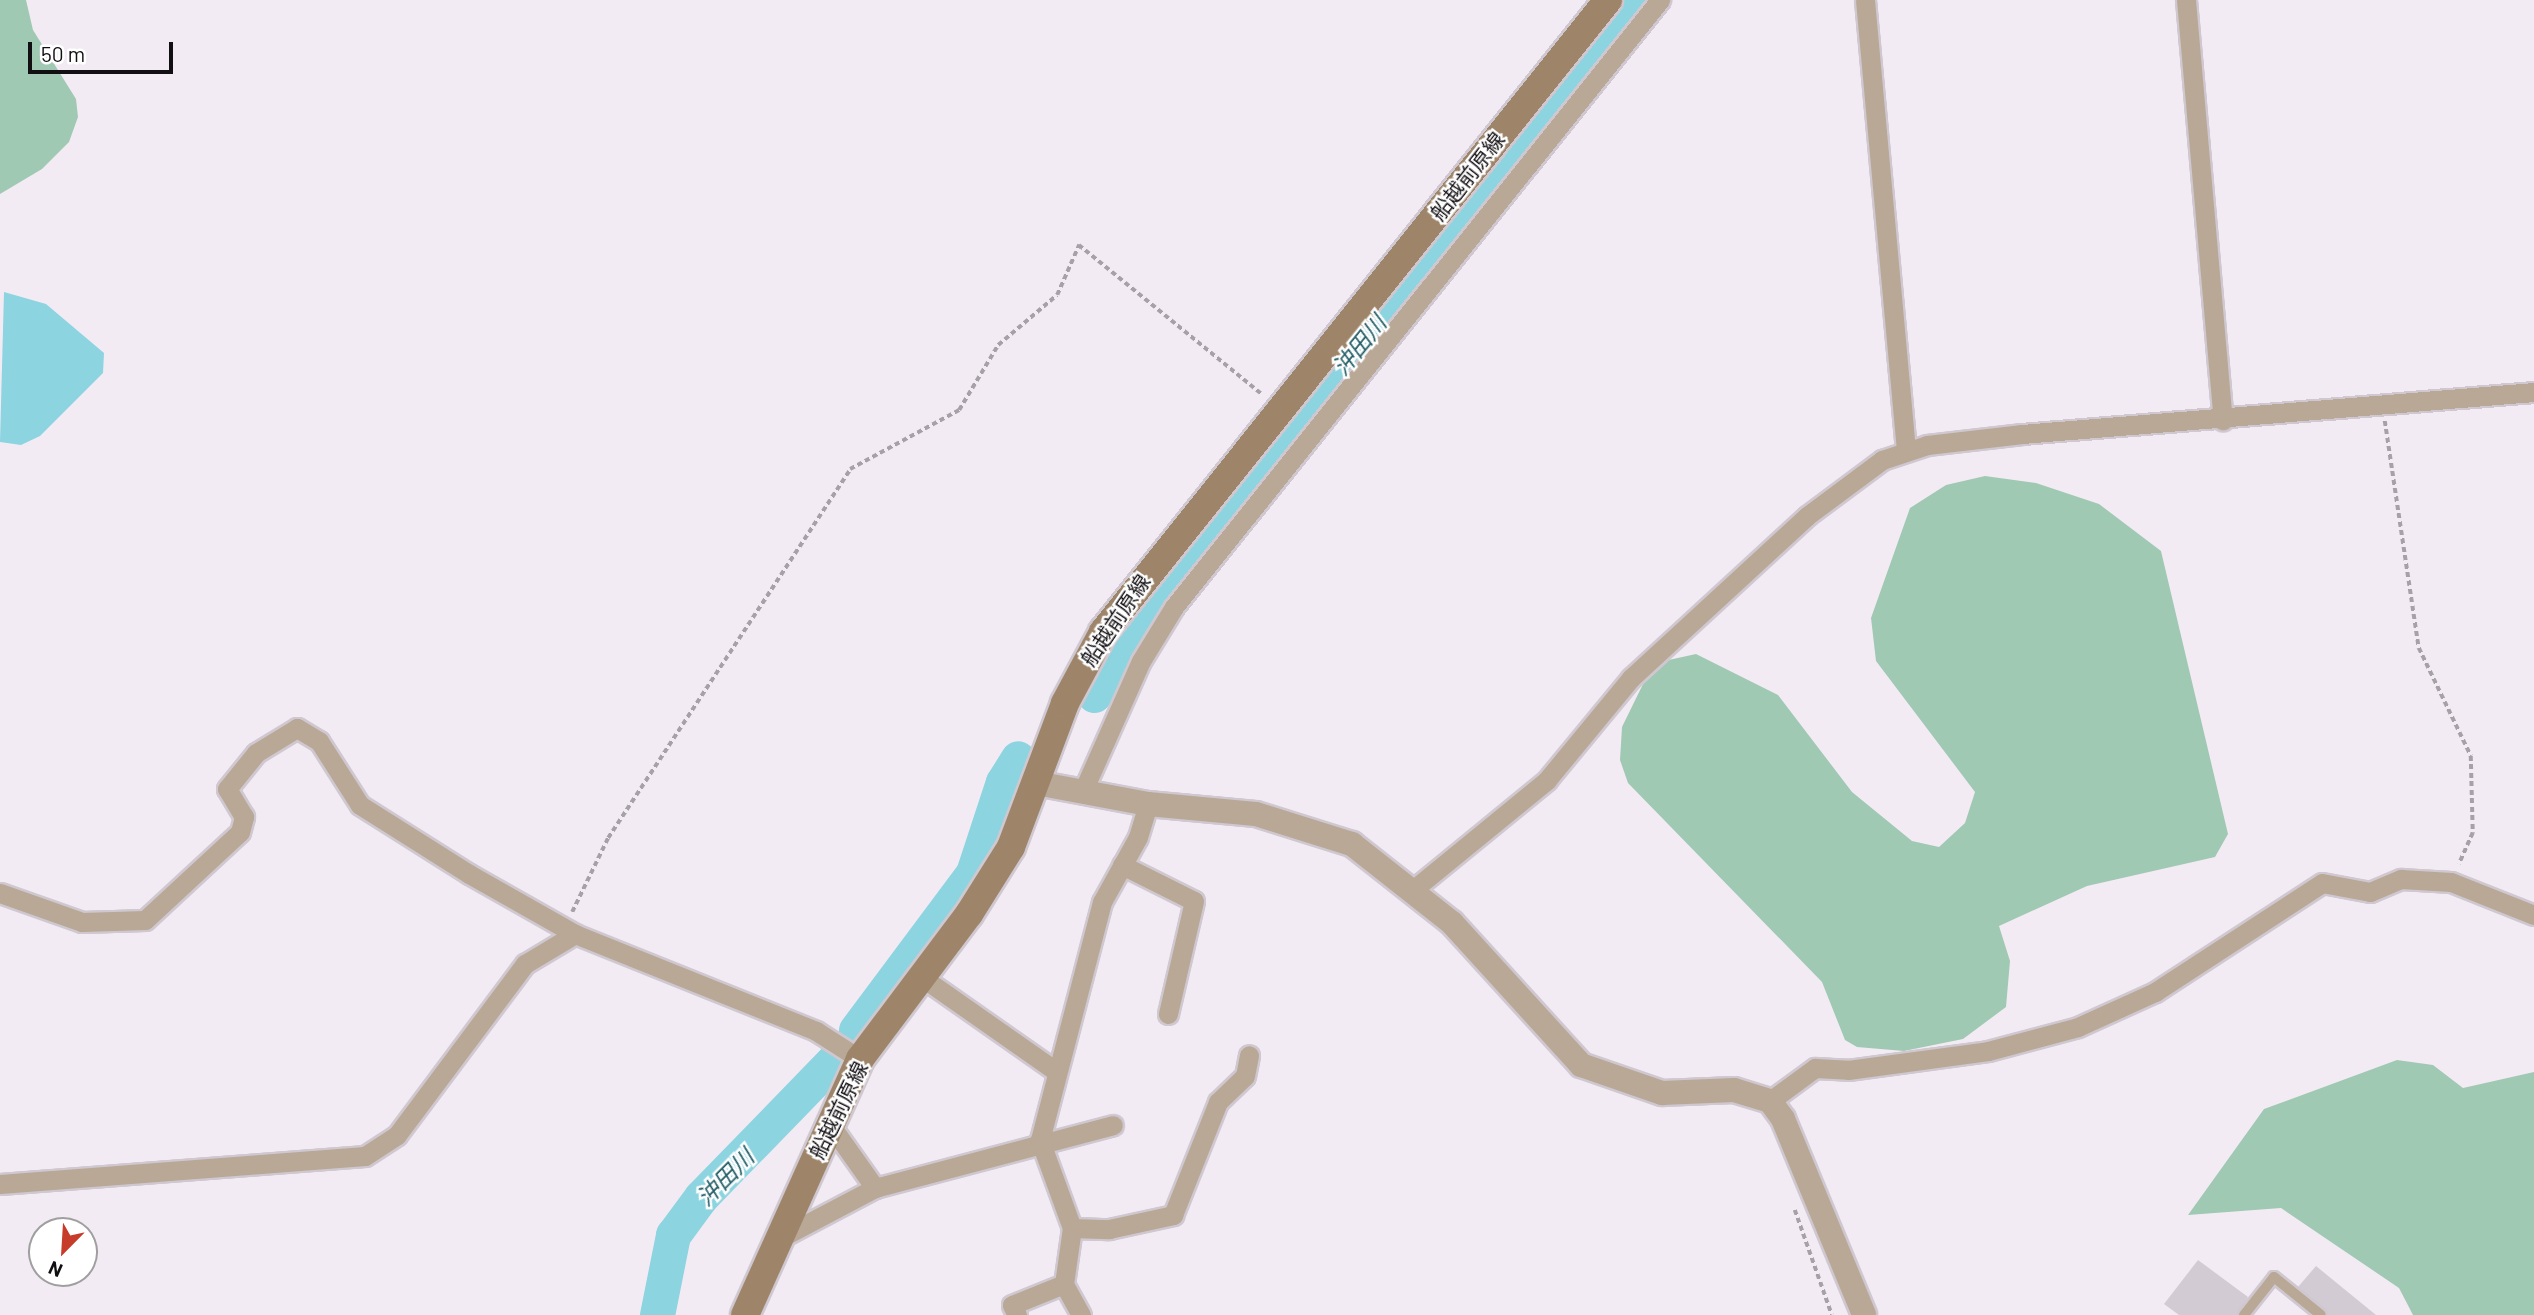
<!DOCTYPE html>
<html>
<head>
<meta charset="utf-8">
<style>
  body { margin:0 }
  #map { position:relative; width:2534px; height:1315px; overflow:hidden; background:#f3ebf4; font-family:Barlow,"Noto Sans JP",sans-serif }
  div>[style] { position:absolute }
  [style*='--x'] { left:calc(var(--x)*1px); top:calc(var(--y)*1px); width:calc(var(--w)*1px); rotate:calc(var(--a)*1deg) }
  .green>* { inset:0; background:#a0c9b3 }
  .water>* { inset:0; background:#8cd4df }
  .river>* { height:35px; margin:-17.5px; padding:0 17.5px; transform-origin:17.5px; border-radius:17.5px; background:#8cd4df }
  .building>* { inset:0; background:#d3cbd4 }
  .path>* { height:3.5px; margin-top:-1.75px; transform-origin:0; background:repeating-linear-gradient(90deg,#a6a0a7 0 5px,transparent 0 8.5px) }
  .roads { filter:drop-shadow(2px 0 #cfc8d0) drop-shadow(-2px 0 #cfc8d0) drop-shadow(0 2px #cfc8d0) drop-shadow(0 -2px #cfc8d0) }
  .service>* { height:10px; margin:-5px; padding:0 5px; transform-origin:5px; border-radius:5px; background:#b8a895 }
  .minor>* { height:19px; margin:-9.5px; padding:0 9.5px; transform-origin:9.5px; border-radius:9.5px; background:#b8a895 }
  .tertiary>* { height:24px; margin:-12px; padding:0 12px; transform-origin:12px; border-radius:12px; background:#b8a895 }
  .secondary>* { height:28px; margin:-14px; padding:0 14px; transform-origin:14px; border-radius:14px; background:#9e856a }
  span { translate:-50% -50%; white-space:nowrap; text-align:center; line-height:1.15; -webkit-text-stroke:5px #fff; paint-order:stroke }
  .street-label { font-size:21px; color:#120f12 }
  .water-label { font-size:23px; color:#215d65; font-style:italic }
  .north { position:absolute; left:28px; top:1217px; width:70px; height:70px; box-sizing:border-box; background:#fff; border:2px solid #a09fa0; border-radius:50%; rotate:204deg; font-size:19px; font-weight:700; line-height:28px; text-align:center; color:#120f12 }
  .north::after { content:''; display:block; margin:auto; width:24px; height:32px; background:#c73b2b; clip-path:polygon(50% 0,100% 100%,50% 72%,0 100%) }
  .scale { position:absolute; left:28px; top:42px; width:145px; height:32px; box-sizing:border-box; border:4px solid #120f12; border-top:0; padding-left:9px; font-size:21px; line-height:24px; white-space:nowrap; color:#120f12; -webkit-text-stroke:5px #fff; paint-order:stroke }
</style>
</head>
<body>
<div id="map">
  <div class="green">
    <div style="clip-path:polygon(0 0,26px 0,33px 30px,76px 99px,78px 117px,69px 142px,42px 169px,0 194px)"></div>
    <div style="clip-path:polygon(1985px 476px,2036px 483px,2099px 504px,2161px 551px,2228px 834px,2215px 857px,2087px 886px,1999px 926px,2010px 961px,2006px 1007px,1963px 1039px,1904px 1051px,1857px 1047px,1845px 1040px,1822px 982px,1628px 783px,1620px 760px,1622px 727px,1644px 682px,1664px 661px,1696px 654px,1778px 695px,1852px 792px,1912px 841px,1939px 847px,1965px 823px,1975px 792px,1876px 661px,1871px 618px,1910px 508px,1946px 485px)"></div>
    <div style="clip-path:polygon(2397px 1060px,2433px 1065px,2463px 1088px,2534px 1072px,2534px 1315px,2413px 1315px,2399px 1288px,2281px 1208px,2188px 1215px,2264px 1109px)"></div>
  </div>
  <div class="water">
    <div style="clip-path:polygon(4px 292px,46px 304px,104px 353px,103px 373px,40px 436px,21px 445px,0 442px)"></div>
  </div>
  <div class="river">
    <div style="--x:1094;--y:695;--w:61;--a:-61.8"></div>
    <div style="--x:1123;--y:641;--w:819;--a:-51.49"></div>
    <div style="--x:856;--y:1030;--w:196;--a:-53.3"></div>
    <div style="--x:973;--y:873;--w:96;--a:-71.8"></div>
    <div style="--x:1003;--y:782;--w:28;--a:-58"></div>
    <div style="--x:657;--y:1315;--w:82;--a:-78.7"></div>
    <div style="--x:673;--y:1235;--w:47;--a:-53.6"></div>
    <div style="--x:701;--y:1197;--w:191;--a:-45.8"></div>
  </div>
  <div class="building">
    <div style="clip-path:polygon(2198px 1260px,2248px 1297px,2237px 1315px,2179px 1315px,2164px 1304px)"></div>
    <div style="clip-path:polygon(2316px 1266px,2376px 1315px,2328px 1315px,2298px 1287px)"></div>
  </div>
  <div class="path">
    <div style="--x:2385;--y:421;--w:230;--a:81.5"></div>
    <div style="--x:2419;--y:648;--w:120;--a:64.3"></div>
    <div style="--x:2471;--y:756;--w:77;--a:88.5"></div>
    <div style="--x:2473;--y:833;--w:34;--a:114"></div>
    <div style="--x:572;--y:912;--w:82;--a:-64.1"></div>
    <div style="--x:608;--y:838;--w:441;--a:-56.7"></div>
    <div style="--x:850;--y:469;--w:124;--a:-28.4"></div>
    <div style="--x:959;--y:410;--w:76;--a:-59"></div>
    <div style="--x:998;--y:345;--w:77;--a:-40.3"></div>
    <div style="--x:1057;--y:295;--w:55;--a:-66.3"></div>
    <div style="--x:1079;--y:245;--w:237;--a:39.2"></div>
    <div style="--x:1795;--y:1210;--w:111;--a:70.6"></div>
  </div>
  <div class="roads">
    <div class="service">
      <div style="--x:2244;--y:1315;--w:48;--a:-51.7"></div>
      <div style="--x:2274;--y:1277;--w:60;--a:39"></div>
    </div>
    <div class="minor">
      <div style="--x:1865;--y:0;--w:453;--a:84.8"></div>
      <div style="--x:2186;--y:0;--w:422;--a:85"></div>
      <div style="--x:1083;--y:791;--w:142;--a:-66"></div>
      <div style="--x:1141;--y:661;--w:63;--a:-58.6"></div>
      <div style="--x:1174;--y:607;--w:778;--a:-51.32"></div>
      <div style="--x:1122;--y:865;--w:80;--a:26.6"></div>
      <div style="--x:1194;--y:901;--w:116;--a:103"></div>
      <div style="--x:1414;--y:889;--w:172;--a:-39.3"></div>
      <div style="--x:1547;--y:780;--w:132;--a:-50.5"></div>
      <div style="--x:1631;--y:678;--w:239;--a:-42.6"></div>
      <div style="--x:1807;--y:516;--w:94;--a:-36.7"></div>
      <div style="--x:1882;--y:460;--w:47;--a:-18.4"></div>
      <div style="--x:1927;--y:445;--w:96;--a:-6.6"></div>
      <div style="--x:2022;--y:434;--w:514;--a:-4.69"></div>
      <div style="--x:0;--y:893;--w:87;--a:19.5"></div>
      <div style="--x:82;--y:922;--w:63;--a:-1.8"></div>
      <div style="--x:145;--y:920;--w:129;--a:-42.8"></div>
      <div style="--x:240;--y:832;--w:16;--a:-75"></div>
      <div style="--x:244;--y:817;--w:33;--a:-121"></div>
      <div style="--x:227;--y:789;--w:46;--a:-51.1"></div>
      <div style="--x:256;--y:753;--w:48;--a:-31.4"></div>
      <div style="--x:297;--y:728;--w:26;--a:31"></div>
      <div style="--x:319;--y:741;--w:76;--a:57.4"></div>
      <div style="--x:360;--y:805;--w:129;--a:32.3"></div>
      <div style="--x:469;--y:874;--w:122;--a:29.5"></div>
      <div style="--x:575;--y:934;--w:260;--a:21.9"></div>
      <div style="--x:816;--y:1031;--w:52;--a:32.5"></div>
      <div style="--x:923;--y:978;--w:162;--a:35"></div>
      <div style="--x:1770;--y:1101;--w:56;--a:-36.3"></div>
      <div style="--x:1815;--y:1068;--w:33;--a:3"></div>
      <div style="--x:1848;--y:1070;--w:141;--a:-7.7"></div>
      <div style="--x:1988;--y:1051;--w:93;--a:-14.9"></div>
      <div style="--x:2078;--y:1027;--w:85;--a:-24.4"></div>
      <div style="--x:2155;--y:992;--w:199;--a:-33.1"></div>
      <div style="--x:2322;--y:883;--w:49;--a:10.6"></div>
      <div style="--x:2370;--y:892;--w:34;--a:-23"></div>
      <div style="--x:2401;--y:879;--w:50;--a:3.4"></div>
      <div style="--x:2451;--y:882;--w:89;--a:21.7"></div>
      <div style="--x:829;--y:1123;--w:80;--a:54.7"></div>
      <div style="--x:0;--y:1184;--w:366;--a:-4.4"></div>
      <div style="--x:365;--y:1156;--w:38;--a:-33"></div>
      <div style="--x:397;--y:1135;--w:214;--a:-53.2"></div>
      <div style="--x:525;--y:964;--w:58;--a:-31"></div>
      <div style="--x:1072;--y:1228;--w:37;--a:2"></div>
      <div style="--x:1109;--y:1229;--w:66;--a:-12.3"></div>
      <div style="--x:1173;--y:1215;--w:122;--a:-68.3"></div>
      <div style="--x:1218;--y:1102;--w:37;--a:-44"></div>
      <div style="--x:1245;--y:1076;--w:21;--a:-79"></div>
      <div style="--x:780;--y:1238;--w:107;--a:-27.8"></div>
      <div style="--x:875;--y:1188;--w:246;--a:-14.8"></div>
      <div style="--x:1017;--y:1315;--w:11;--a:-117"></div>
      <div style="--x:1012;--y:1305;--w:56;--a:-22"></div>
      <div style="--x:1081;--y:1315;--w:35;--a:-119"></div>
      <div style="--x:1064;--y:1284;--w:57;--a:-81.9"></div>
      <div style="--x:1072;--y:1228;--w:94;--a:-110"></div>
      <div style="--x:1040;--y:1140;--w:246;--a:-75.4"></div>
      <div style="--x:1102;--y:902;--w:74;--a:-61"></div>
      <div style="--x:1138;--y:837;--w:34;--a:-73"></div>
    </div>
    <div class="tertiary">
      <div style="--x:1036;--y:783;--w:114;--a:10.6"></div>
      <div style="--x:1148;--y:804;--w:108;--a:5.3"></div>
      <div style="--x:1256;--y:814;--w:101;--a:17.4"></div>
      <div style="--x:1352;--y:844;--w:127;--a:38.3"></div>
      <div style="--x:1452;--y:923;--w:192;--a:47.7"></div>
      <div style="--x:1581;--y:1065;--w:86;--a:19.1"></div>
      <div style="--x:1662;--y:1093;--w:72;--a:-2.4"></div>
      <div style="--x:1734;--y:1090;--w:38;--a:17"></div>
      <div style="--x:1770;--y:1101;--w:22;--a:54"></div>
      <div style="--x:1783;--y:1119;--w:212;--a:67.5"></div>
    </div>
    <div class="secondary">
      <div style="--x:745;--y:1315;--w:281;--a:-65.8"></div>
      <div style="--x:860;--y:1059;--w:181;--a:-53.1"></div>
      <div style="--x:969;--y:914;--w:79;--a:-57.9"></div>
      <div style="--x:1011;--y:847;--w:154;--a:-69.4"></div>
      <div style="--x:1065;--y:703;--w:81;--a:-61.8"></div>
      <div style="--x:1103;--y:632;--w:809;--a:-51.37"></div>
    </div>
  </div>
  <div class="street-label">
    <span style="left:1467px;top:176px;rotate:-52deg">船越前原線</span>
    <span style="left:1115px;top:620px;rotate:-56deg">船越前原線</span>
    <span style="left:838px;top:1110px;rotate:-64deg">船越前原線</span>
  </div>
  <div class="water-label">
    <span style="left:1359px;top:345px;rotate:-51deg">沖田川</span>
    <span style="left:725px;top:1177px;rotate:-45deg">沖田川</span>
  </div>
  <div class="north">N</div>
  <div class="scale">50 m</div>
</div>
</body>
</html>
